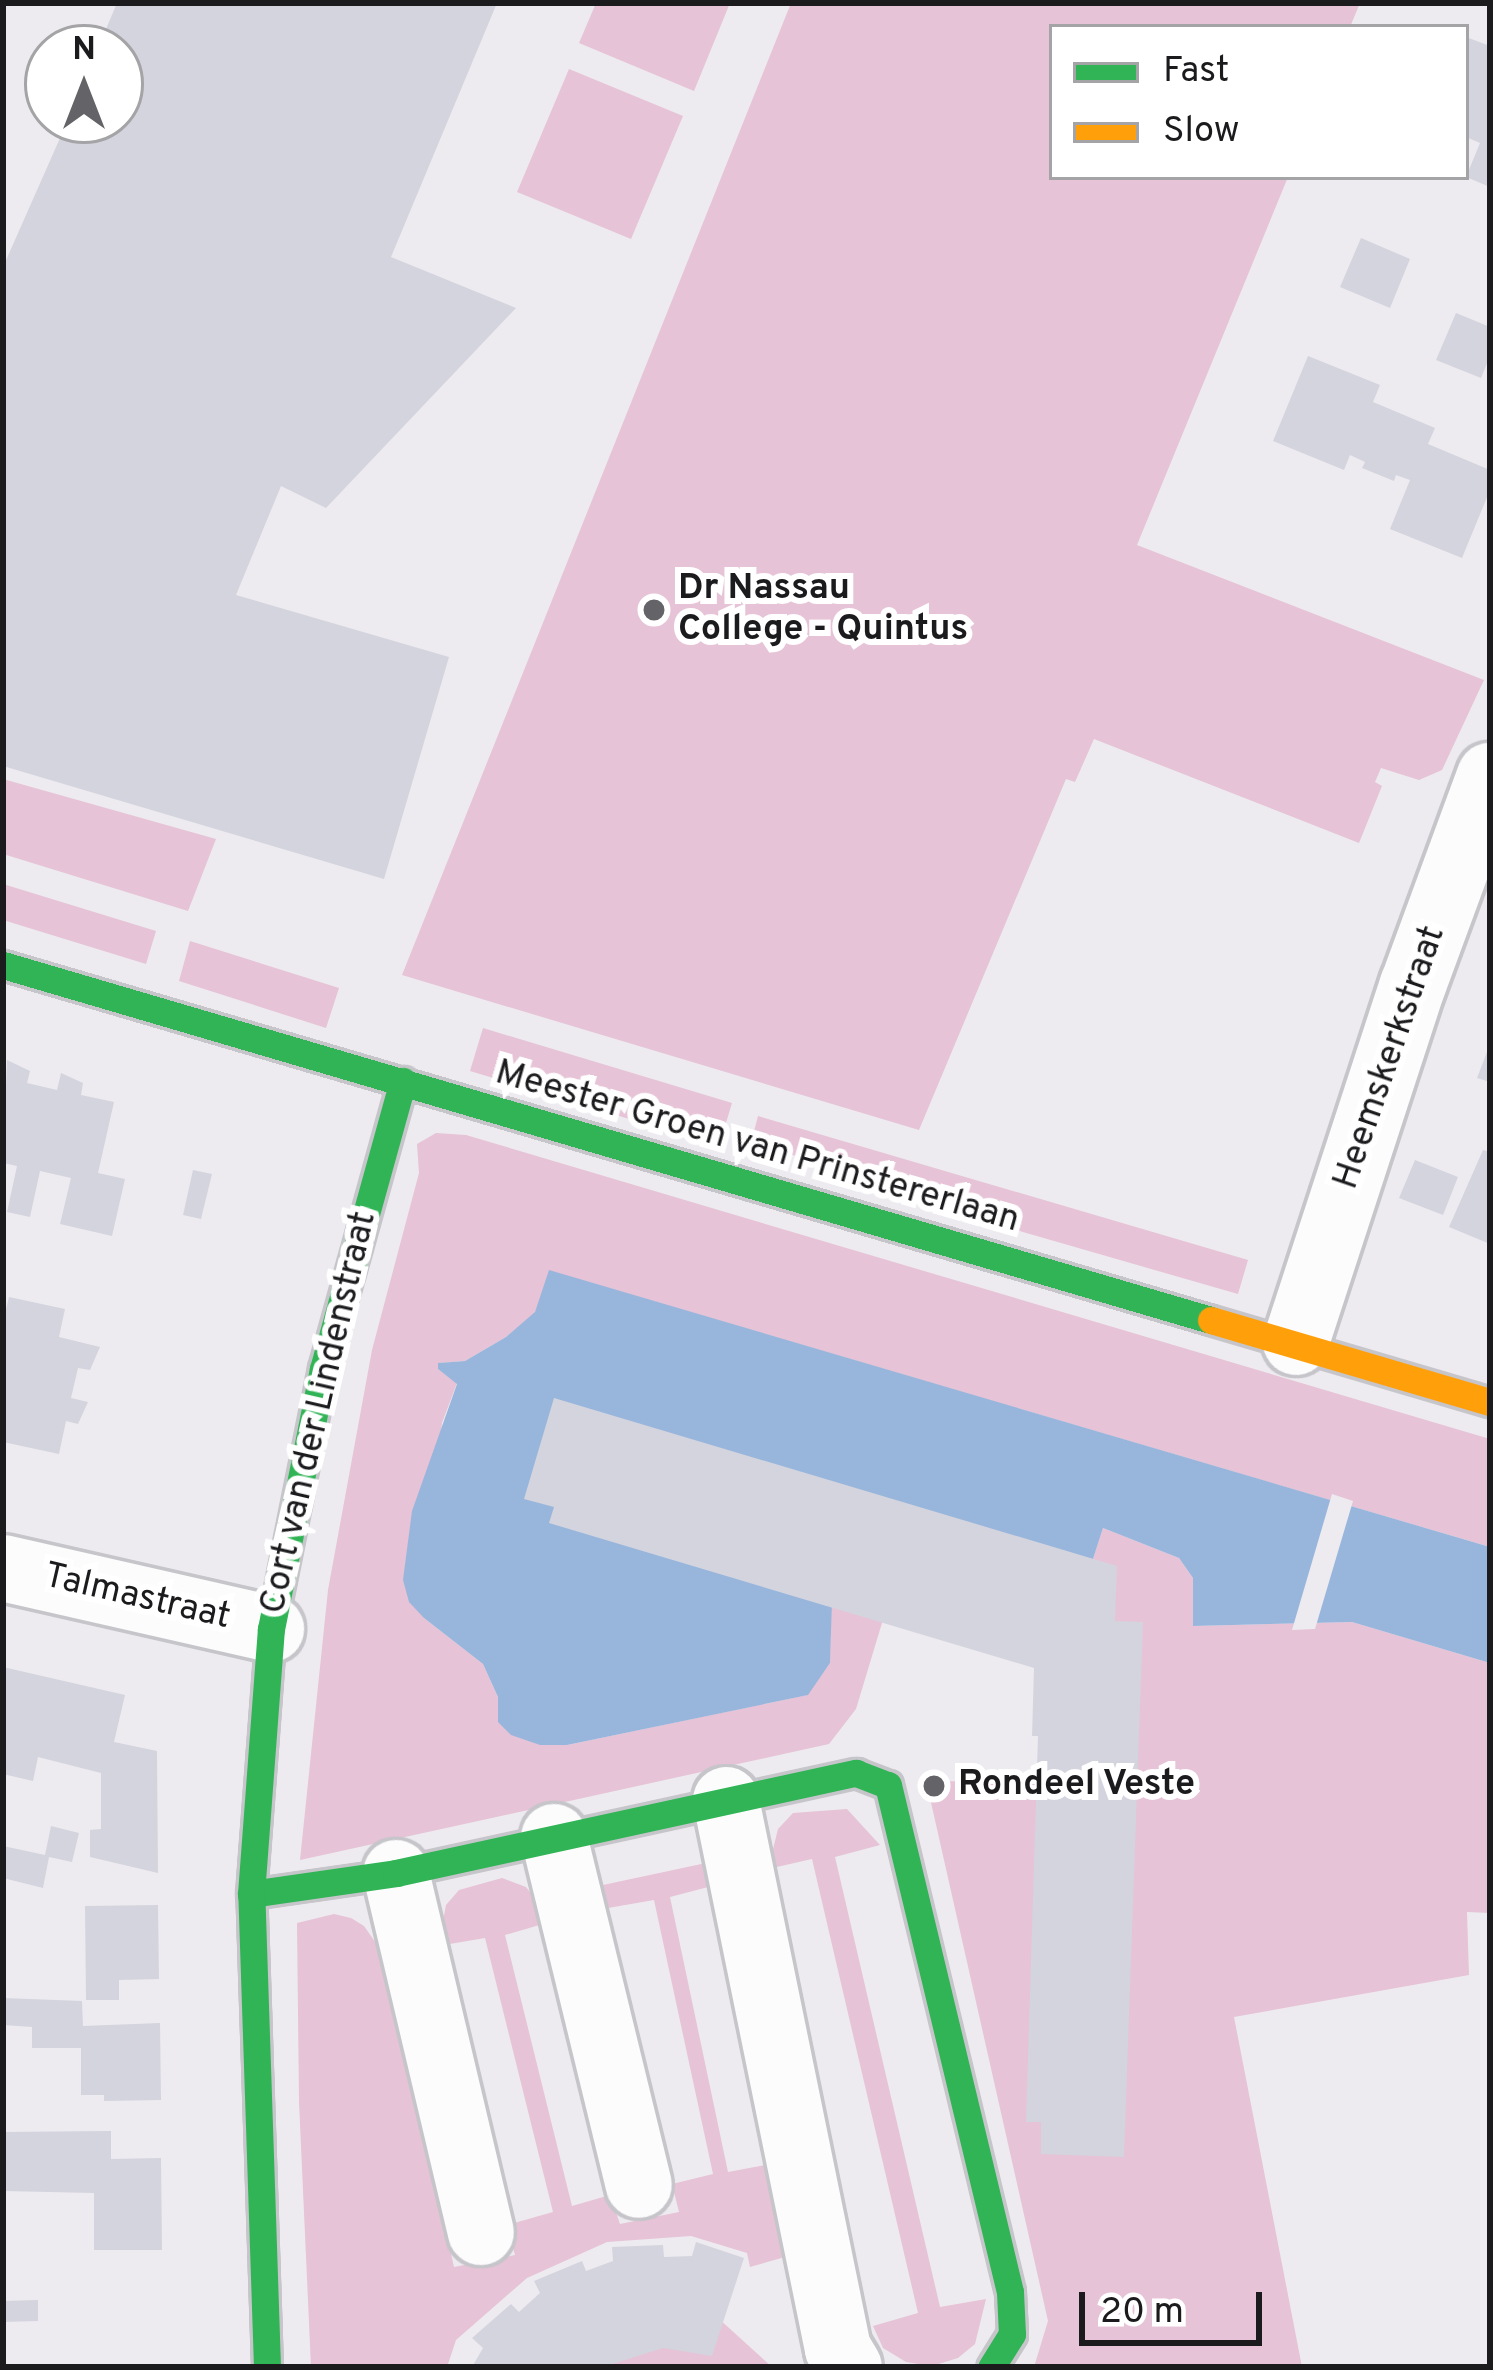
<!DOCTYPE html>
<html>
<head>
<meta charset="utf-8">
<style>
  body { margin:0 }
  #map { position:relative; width:1493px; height:2370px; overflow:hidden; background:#edebf0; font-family:Overpass,sans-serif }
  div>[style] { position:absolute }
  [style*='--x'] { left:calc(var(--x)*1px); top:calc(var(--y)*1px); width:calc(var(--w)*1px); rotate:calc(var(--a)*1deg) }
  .green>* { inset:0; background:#e6c3d6 }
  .water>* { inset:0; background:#98b6dc }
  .pier>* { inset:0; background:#edebf0 }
  .building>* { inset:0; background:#d4d4de }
  .roads { filter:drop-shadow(3px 0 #c6c5ca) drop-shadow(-3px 0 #c6c5ca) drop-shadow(0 3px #c6c5ca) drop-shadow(0 -3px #c6c5ca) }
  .street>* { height:66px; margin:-33px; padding:0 33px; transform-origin:33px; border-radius:33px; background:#fcfcfd }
  .fast>* { height:27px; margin:-13.5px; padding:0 13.5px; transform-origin:13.5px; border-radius:13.5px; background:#30b455 }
  .slow>* { height:27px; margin:-13.5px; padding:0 13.5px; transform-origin:13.5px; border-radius:13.5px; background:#ff9f0a }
  .dots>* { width:33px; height:33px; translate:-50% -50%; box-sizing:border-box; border:6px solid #fff; border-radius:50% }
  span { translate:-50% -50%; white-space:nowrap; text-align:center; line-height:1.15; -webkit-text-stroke:12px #fff; paint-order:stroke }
  .poi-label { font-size:36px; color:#1b1a1d; font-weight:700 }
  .left { translate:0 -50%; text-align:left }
  .street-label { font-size:36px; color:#1b1a1d }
  .frame { position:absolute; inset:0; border:6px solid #1b1a1d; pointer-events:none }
  .legend { position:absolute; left:1049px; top:24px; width:420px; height:156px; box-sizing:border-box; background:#fff; border:3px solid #a4a3a5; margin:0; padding:15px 21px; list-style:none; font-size:36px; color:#1b1a1d }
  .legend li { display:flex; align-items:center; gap:24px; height:60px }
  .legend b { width:60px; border:3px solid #a4a3a5 }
  .north { position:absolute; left:24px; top:24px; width:120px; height:120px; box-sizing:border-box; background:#fff; border:3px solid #a4a3a5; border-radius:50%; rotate:0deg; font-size:33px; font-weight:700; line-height:48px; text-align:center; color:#1b1a1d }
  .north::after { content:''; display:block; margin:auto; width:42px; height:54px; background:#646367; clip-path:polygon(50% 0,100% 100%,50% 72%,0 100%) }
  .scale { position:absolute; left:1079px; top:2292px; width:183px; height:54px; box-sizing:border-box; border:6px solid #1b1a1d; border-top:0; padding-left:15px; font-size:36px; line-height:42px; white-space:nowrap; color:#1b1a1d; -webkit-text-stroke:9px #fff; paint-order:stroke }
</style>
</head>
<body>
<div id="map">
  <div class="green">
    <div style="clip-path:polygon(596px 3px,730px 3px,694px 91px,579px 43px)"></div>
    <div style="clip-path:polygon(791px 3px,1360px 3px,1350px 27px,1052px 27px,1052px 177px,1288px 177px,1137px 545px,1484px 680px,1442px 770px,1419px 780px,1381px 768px,1375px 782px,1382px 786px,1359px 843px,1094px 739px,1075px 782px,1066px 779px,919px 1130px,402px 975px)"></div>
    <div style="clip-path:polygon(569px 69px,683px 116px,631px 239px,517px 192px)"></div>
    <div style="clip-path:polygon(3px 779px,216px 839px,188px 911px,3px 854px)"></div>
    <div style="clip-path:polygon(3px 884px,156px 931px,146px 964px,3px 920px)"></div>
    <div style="clip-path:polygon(190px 941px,339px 988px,326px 1028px,179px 981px)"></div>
    <div style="clip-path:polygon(483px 1028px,732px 1103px,719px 1146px,470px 1071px)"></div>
    <div style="clip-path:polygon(758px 1116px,1248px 1260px,1238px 1294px,967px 1216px,970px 1206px,751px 1143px)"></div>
    <div style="clip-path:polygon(436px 1133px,466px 1135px,1490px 1439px,1490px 1547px,550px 1271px,535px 1313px,506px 1337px,465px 1361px,439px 1363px,438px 1369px,457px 1383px,442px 1423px,424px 1618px,483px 1664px,498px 1697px,540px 1745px,567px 1745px,807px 1695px,830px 1663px,831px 1600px,1090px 1567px,1103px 1528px,1179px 1558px,1193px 1578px,1194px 1626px,1352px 1622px,1490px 1663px,1490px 1913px,1467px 1912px,1469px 1975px,1234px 2017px,1302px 2367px,1034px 2367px,1048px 2321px,930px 1798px,942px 1781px,1053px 1784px,1054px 1661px,885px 1613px,856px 1709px,829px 1744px,300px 1860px,328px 1590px,372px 1350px,419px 1173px,417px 1144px)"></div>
    <div style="clip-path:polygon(847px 1809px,880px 1845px,835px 1857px,940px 2307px,986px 2299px,975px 2344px,958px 2358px,932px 2366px,906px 2362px,883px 2348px,873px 2326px,918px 2313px,812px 1859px,768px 1869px,778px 1829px,793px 1813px)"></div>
    <div style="clip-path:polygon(706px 1863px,712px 1886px,670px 1897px,728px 2172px,770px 2164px,799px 2253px,750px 2267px,747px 2253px,691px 2236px,607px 2242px,527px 2278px,456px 2340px,447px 2367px,311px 2367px,299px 2102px,297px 1923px,334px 1914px,351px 1918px,364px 1926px,383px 1953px,454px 2267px,515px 2255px,507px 2225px,553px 2212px,485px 1938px,438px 1946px,446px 1905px,459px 1890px,502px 1878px,526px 1887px,553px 1921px,505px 1935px,572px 2206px,610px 2195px,620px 2224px,679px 2212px,672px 2184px,713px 2174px,654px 1900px,608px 1908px,603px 1885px)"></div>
    <div style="clip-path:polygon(718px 2318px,772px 2367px,591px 2367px)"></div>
  </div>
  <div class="water">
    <div style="clip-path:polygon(549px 1270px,1490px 1547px,1490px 1663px,1352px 1622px,1193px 1626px,1193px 1578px,1179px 1558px,1103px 1528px,1090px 1568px,832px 1601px,830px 1663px,808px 1695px,567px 1745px,540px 1745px,511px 1735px,498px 1722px,498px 1697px,483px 1664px,424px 1618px,409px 1602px,403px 1580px,412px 1511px,457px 1384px,438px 1369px,438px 1363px,465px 1361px,506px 1337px,535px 1312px)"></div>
  </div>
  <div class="pier">
    <div style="clip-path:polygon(1332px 1494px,1353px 1501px,1315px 1629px,1292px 1630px)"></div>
  </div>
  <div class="building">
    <div style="clip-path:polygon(117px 3px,497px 3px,391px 257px,516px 308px,326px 508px,281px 486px,236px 595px,449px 657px,384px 879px,3px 766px,3px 267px,68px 120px,120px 120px,120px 48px,98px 48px)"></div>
    <div style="clip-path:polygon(1466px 37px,1490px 46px,1490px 187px,1466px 177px,1480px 143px,1466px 137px)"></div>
    <div style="clip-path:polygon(1361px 238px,1410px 259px,1390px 308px,1340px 287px)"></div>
    <div style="clip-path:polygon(1456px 313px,1490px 327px,1490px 356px,1481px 378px,1436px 360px)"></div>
    <div style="clip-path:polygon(1308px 356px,1380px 385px,1373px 402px,1435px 428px,1428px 444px,1490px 470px,1490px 490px,1462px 558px,1390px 529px,1410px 480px,1396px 475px,1394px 481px,1362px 468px,1365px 462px,1350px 455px,1344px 470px,1273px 441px)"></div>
    <div style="clip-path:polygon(1490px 1044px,1490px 1082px,1477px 1078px)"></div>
    <div style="clip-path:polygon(7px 1060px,30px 1071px,27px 1083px,57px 1090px,61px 1073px,83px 1083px,81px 1095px,114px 1102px,98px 1173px,125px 1179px,112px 1236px,60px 1224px,71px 1178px,40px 1171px,30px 1217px,7px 1212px,17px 1166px,3px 1163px)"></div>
    <div style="clip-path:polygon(1483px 1150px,1490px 1152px,1490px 1244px,1449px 1227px)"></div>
    <div style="clip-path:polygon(1415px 1160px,1458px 1177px,1443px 1215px,1399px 1198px)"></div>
    <div style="clip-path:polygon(193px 1170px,212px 1174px,201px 1219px,183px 1215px)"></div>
    <div style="clip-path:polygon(9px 1297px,65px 1309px,59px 1337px,100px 1347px,90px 1370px,78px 1368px,71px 1398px,88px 1402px,78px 1424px,66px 1421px,59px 1454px,3px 1442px,3px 1321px)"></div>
    <div style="clip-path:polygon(554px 1398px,1117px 1566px,1115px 1621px,1143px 1622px,1124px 2157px,1041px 2154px,1041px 2122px,1026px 2122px,1038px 1736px,1032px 1736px,1034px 1668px,549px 1523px,554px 1507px,524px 1499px)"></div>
    <div style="clip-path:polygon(3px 1667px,125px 1695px,114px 1742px,157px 1751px,158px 1873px,90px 1857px,90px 1830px,101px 1829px,101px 1773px,38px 1757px,33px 1781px,3px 1774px)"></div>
    <div style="clip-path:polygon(51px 1826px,79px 1833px,72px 1862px,49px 1857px,43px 1888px,3px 1878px,3px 1846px,45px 1855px)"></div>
    <div style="clip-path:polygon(158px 1905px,159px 1979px,119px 1980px,119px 2000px,86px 2000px,85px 1906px)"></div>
    <div style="clip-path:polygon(3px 1998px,82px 2001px,83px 2026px,160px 2023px,161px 2100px,104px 2101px,104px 2095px,81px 2095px,81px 2048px,32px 2048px,32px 2027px,3px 2025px)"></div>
    <div style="clip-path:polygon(111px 2131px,111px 2159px,161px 2158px,162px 2250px,94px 2250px,94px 2193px,3px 2191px,3px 2132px)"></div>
    <div style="clip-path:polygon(696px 2242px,744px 2258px,712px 2356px,663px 2348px,603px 2367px,472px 2367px,483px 2348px,472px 2338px,511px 2304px,519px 2312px,540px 2293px,534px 2281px,582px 2261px,586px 2271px,613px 2261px,612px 2247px,663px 2245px,664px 2257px,692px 2256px)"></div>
    <div style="clip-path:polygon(38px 2300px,38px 2321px,3px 2322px,3px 2301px)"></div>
  </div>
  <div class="roads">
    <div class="street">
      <div style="--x:1296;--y:1342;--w:376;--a:-71.9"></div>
      <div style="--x:1413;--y:985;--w:223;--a:-69.8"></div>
      <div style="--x:3;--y:1568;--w:275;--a:12.8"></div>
      <div style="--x:726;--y:1800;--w:560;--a:78.47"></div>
      <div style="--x:838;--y:2349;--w:21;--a:59"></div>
      <div style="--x:554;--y:1837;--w:358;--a:76.3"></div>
      <div style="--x:396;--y:1873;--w:369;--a:76.7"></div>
    </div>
    <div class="fast">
      <div style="--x:3;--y:965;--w:1259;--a:16.38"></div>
      <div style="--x:251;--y:1894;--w:147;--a:-8.2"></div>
      <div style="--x:396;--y:1873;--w:471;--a:-12.3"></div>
      <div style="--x:856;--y:1773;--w:34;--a:21"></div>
      <div style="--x:888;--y:1785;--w:521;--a:76.47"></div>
      <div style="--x:1010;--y:2292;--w:42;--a:87.3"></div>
      <div style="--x:1012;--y:2334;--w:39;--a:122"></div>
      <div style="--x:267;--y:2367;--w:473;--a:-91.9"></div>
      <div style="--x:251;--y:1894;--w:266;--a:-85.7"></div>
      <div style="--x:271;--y:1629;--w:265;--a:-78.7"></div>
      <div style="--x:323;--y:1369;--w:299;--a:-74.5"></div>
    </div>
    <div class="slow">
      <div style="--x:1211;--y:1320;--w:291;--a:16.4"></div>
    </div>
  </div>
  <div class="dots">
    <div style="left:654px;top:610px;background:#646367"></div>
    <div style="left:934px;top:1786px;background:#646367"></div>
  </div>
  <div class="poi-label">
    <span class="left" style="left:678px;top:610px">Dr Nassau<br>College - Quintus</span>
    <span class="left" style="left:958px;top:1786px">Rondeel Veste</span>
  </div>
  <div class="street-label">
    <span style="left:1391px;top:1058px;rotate:-71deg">Heemskerkstraat</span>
    <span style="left:757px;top:1148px;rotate:16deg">Meester Groen van Prinstererlaan</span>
    <span style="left:320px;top:1413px;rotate:-77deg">Cort van der Lindenstraat</span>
    <span style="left:137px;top:1598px;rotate:13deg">Talmastraat</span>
  </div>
  <div class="frame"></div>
  <ul class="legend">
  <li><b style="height:15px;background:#30b455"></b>Fast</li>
  <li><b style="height:15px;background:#ff9f0a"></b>Slow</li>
  </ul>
  <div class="north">N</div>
  <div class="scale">20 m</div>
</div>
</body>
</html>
